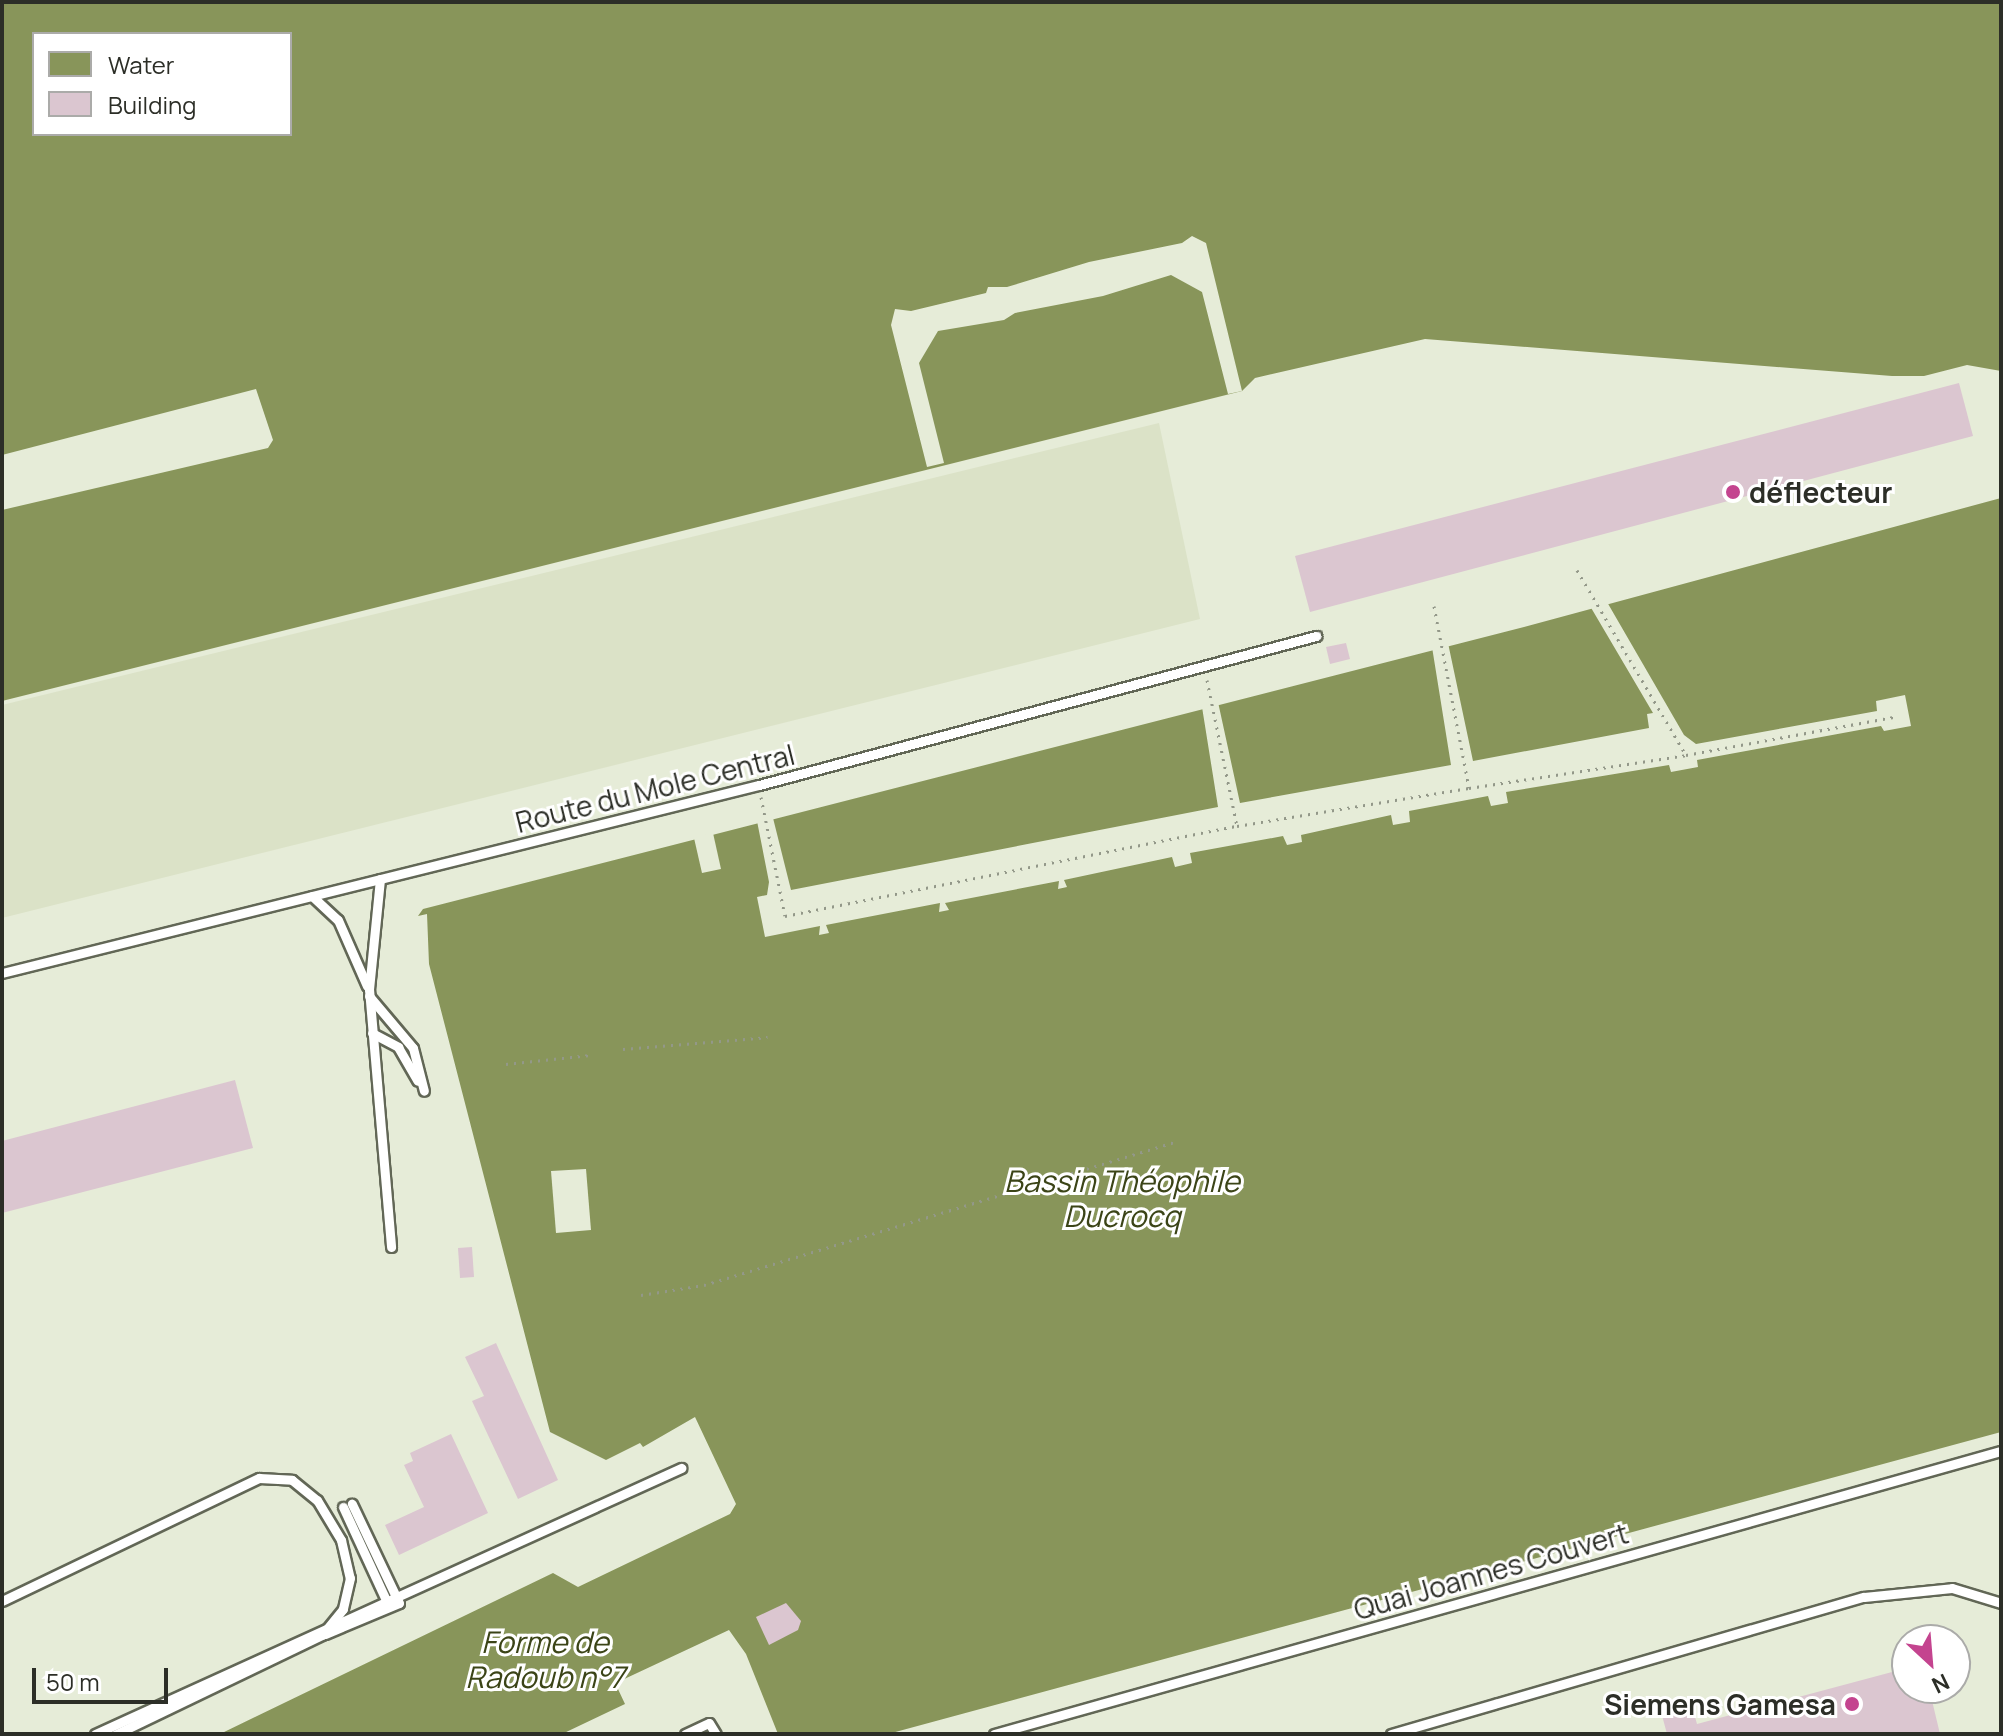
<!DOCTYPE html>
<html>
<head>
<meta charset="utf-8">
<style>
  body { margin:0 }
  #map { position:relative; width:2003px; height:1736px; overflow:hidden; background:#e6ecd8; font-family:Manrope,sans-serif }
  div>[style] { position:absolute }
  [style*='--x'] { left:calc(var(--x)*1px); top:calc(var(--y)*1px); width:calc(var(--w)*1px); rotate:calc(var(--a)*1deg) }
  .built>* { inset:0; background:#dbe2c7 }
  .water>* { inset:0; background:#88955a }
  .pier>* { inset:0; background:#e6ecd8 }
  .building>* { inset:0; background:#dbc6d0 }
  .path>* { height:3px; margin-top:-1.5px; transform-origin:0; background:repeating-linear-gradient(90deg,#939889 0 2px,transparent 0 8px) }
  .roads { filter:drop-shadow(2px 0 #626756) drop-shadow(-2px 0 #626756) drop-shadow(0 2px #626756) drop-shadow(0 -2px #626756) }
  .service>* { height:9px; margin:-4.5px; padding:0 4.5px; transform-origin:4.5px; border-radius:4.5px; background:#fff }
  .dots>* { width:22px; height:22px; translate:-50% -50%; box-sizing:border-box; border:4px solid #fff; border-radius:50% }
  span { translate:-50% -50%; white-space:nowrap; text-align:center; line-height:1.15; -webkit-text-stroke:6px #fff; paint-order:stroke }
  .poi-label { font-size:28px; color:#2c2e27; font-weight:700 }
  .left { translate:0 -50%; text-align:left }
  .right { translate:-100% -50%; text-align:right }
  .street-label { font-size:28px; color:#2c2e27 }
  .water-label { font-size:30px; color:#3b4417; font-style:italic }
  .frame { position:absolute; inset:0; border:4px solid #2c2e27; pointer-events:none }
  .legend { position:absolute; left:32px; top:32px; width:260px; height:104px; box-sizing:border-box; background:#fff; border:2px solid #ababa9; margin:0; padding:10px 14px; list-style:none; font-size:24px; color:#2c2e27 }
  .legend li { display:flex; align-items:center; gap:16px; height:40px }
  .legend b { width:40px; border:2px solid #ababa9 }
  .north { position:absolute; left:1891px; top:1624px; width:80px; height:80px; box-sizing:border-box; background:#fff; border:2px solid #ababa9; border-radius:50%; rotate:154deg; font-size:22px; font-weight:700; line-height:32px; text-align:center; color:#2c2e27 }
  .north::after { content:''; display:block; margin:auto; width:28px; height:36px; background:#c4448f; clip-path:polygon(50% 0,100% 100%,50% 72%,0 100%) }
  .scale { position:absolute; left:32px; top:1668px; width:136px; height:36px; box-sizing:border-box; border:4px solid #2c2e27; border-top:0; padding-left:10px; font-size:24px; line-height:28px; white-space:nowrap; color:#2c2e27; -webkit-text-stroke:6px #fff; paint-order:stroke }
</style>
</head>
<body>
<div id="map">
  <div class="built">
    <div style="clip-path:polygon(1159px 423px,1200px 619px,2px 918px,2px 705px)"></div>
  </div>
  <div class="water">
    <div style="clip-path:polygon(evenodd,2px 2px,2001px 2px,2001px 371px,1967px 365px,1924px 376px,1892px 376px,1425px 339px,1255px 378px,1242px 391px,2px 701px,2px 2px,34px 34px,290px 34px,290px 134px,34px 134px,34px 34px)"></div>
    <div style="clip-path:polygon(2001px 498px,2001px 1432px,888px 1734px,778px 1734px,746px 1654px,729px 1630px,620px 1681px,617px 1687px,625px 1704px,562px 1734px,220px 1734px,553px 1573px,578px 1587px,730px 1514px,736px 1504px,695px 1417px,643px 1447px,640px 1443px,606px 1460px,550px 1432px,429px 964px,427px 914px,418px 916px,423px 909px,1524px 627px)"></div>
  </div>
  <div class="pier">
    <div style="clip-path:polygon(1192px 236px,1206px 243px,1242px 391px,1228px 394px,1202px 292px,1171px 275px,1103px 296px,1015px 313px,1004px 320px,938px 331px,919px 363px,944px 463px,927px 467px,891px 325px,895px 309px,911px 311px,986px 293px,988px 287px,1007px 287px,1089px 262px,1182px 243px)"></div>
    <div style="clip-path:polygon(256px 389px,273px 440px,268px 448px,2px 510px,2px 455px)"></div>
    <div style="clip-path:polygon(1607px 602px,1684px 735px,1696px 744px,1877px 711px,1876px 701px,1905px 695px,1911px 726px,1884px 731px,1881px 726px,1697px 760px,1698px 767px,1671px 772px,1669px 765px,1506px 792px,1508px 803px,1491px 806px,1488px 796px,1409px 811px,1410px 822px,1393px 825px,1391px 815px,1301px 835px,1302px 842px,1287px 845px,1283px 836px,1190px 853px,1192px 863px,1175px 867px,1172px 857px,1064px 880px,1067px 887px,1058px 889px,1059px 881px,945px 903px,949px 910px,939px 912px,940px 903px,826px 925px,829px 933px,819px 935px,820px 926px,765px 937px,757px 897px,767px 895px,769px 882px,757px 821px,773px 818px,791px 890px,1218px 807px,1202px 707px,1218px 702px,1240px 803px,1451px 765px,1432px 647px,1448px 643px,1473px 761px,1649px 728px,1647px 714px,1653px 713px,1590px 606px)"></div>
    <div style="clip-path:polygon(713px 833px,721px 869px,702px 873px,694px 838px)"></div>
    <div style="clip-path:polygon(586px 1169px,591px 1230px,556px 1233px,551px 1171px)"></div>
  </div>
  <div class="building">
    <div style="clip-path:polygon(1959px 383px,1973px 436px,1310px 612px,1295px 556px)"></div>
    <div style="clip-path:polygon(1346px 643px,1350px 659px,1330px 664px,1326px 647px)"></div>
    <div style="clip-path:polygon(235px 1080px,253px 1148px,2px 1213px,2px 1141px)"></div>
    <div style="clip-path:polygon(472px 1247px,474px 1277px,460px 1278px,458px 1248px)"></div>
    <div style="clip-path:polygon(496px 1343px,558px 1480px,518px 1499px,472px 1401px,484px 1396px,465px 1357px)"></div>
    <div style="clip-path:polygon(451px 1434px,488px 1513px,399px 1555px,385px 1525px,424px 1507px,404px 1465px,413px 1461px,410px 1453px)"></div>
    <div style="clip-path:polygon(786px 1603px,801px 1621px,798px 1630px,769px 1645px,756px 1617px)"></div>
    <div style="clip-path:polygon(1907px 1668px,1907px 1688px,1929px 1688px,1940px 1734px,1667px 1734px,1660px 1708px,1690px 1699px,1697px 1724px)"></div>
  </div>
  <div class="path">
    <div style="--x:1577;--y:570;--w:215;--a:59.5"></div>
    <div style="--x:1686;--y:755;--w:211;--a:-10.4"></div>
    <div style="--x:1434;--y:606;--w:185;--a:79.1"></div>
    <div style="--x:1469;--y:788;--w:219;--a:-8.6"></div>
    <div style="--x:1207;--y:680;--w:149;--a:78.4"></div>
    <div style="--x:1237;--y:826;--w:235;--a:-9.3"></div>
    <div style="--x:761;--y:797;--w:121;--a:78.6"></div>
    <div style="--x:785;--y:916;--w:461;--a:-11.3"></div>
    <div style="--x:623;--y:1049;--w:145;--a:-4.7"></div>
    <div style="--x:506;--y:1064;--w:85;--a:-6"></div>
    <div style="--x:641;--y:1295;--w:64;--a:-9"></div>
    <div style="--x:704;--y:1285;--w:491;--a:-16.9"></div>
  </div>
  <div class="roads">
    <div class="service">
      <div style="--x:380;--y:879;--w:111;--a:95.7"></div>
      <div style="--x:369;--y:989;--w:259;--a:85.1"></div>
      <div style="--x:312;--y:896;--w:35;--a:43"></div>
      <div style="--x:338;--y:920;--w:72;--a:66.3"></div>
      <div style="--x:2;--y:973;--w:780;--a:-13.95"></div>
      <div style="--x:759;--y:785;--w:577;--a:-14.98"></div>
      <div style="--x:369;--y:996;--w:68;--a:49.8"></div>
      <div style="--x:413;--y:1048;--w:44;--a:75.7"></div>
      <div style="--x:372;--y:1033;--w:30;--a:28"></div>
      <div style="--x:398;--y:1047;--w:39;--a:60"></div>
      <div style="--x:343;--y:1507;--w:100;--a:65.2"></div>
      <div style="--x:2;--y:1601;--w:285;--a:-25.6"></div>
      <div style="--x:259;--y:1478;--w:33;--a:3"></div>
      <div style="--x:292;--y:1480;--w:32;--a:39"></div>
      <div style="--x:317;--y:1500;--w:47;--a:59"></div>
      <div style="--x:341;--y:1540;--w:39;--a:77"></div>
      <div style="--x:350;--y:1578;--w:32;--a:103"></div>
      <div style="--x:343;--y:1609;--w:33;--a:129"></div>
      <div style="--x:322;--y:1635;--w:229;--a:154.3"></div>
      <div style="--x:325;--y:1634;--w:80;--a:-22.7"></div>
      <div style="--x:399;--y:1603;--w:110;--a:-115.4"></div>
      <div style="--x:95;--y:1734;--w:644;--a:-24.41"></div>
      <div style="--x:685;--y:1734;--w:26;--a:-25"></div>
      <div style="--x:709;--y:1723;--w:13;--a:58"></div>
      <div style="--x:994;--y:1734;--w:1046;--a:-15.7"></div>
      <div style="--x:1391;--y:1734;--w:492;--a:-16.2"></div>
      <div style="--x:1864;--y:1597;--w:88;--a:-5.8"></div>
      <div style="--x:1952;--y:1588;--w:51;--a:17"></div>
    </div>
  </div>
  <div class="dots">
    <div style="left:1733px;top:492px;background:#c4448f"></div>
    <div style="left:1852px;top:1704px;background:#c4448f"></div>
  </div>
  <div class="poi-label">
    <span class="left" style="left:1749px;top:492px">déflecteur</span>
    <span class="right" style="left:1836px;top:1704px">Siemens Gamesa</span>
  </div>
  <div class="street-label">
    <span style="left:655px;top:788px;rotate:-14deg">Route du Mole Central</span>
    <span style="left:1491px;top:1571px;rotate:-16deg">Quai Joannes Couvert</span>
  </div>
  <div class="water-label">
    <span style="left:1122px;top:1198px">Bassin Théophile<br>Ducrocq</span>
    <span style="left:545px;top:1659px">Forme de<br>Radoub n°7</span>
  </div>
  <div class="frame"></div>
  <ul class="legend">
  <li><b style="height:22px;background:#88955a"></b>Water</li>
  <li><b style="height:22px;background:#dbc6d0"></b>Building</li>
  </ul>
  <div class="north">N</div>
  <div class="scale">50 m</div>
</div>
</body>
</html>
